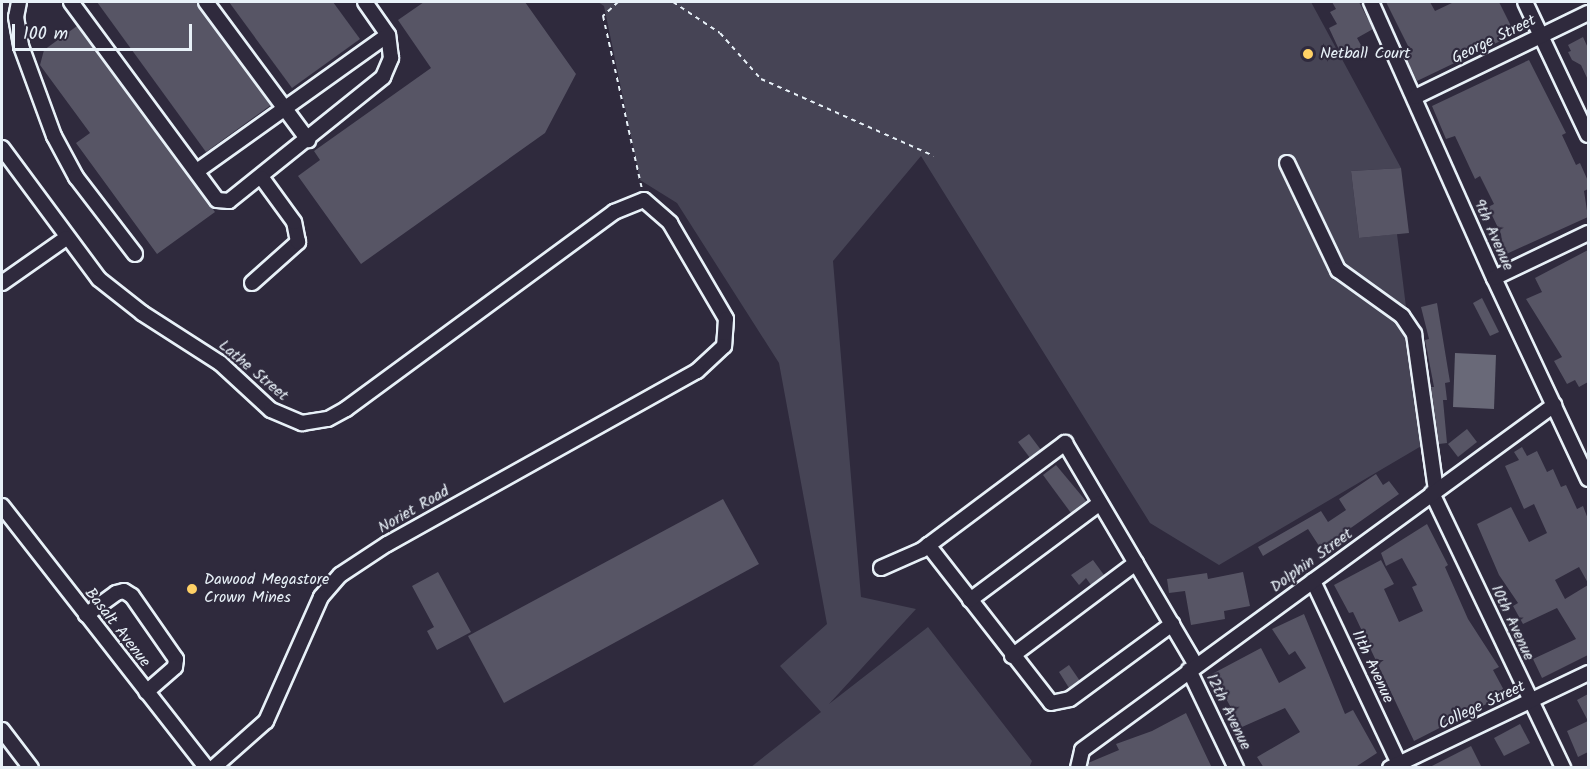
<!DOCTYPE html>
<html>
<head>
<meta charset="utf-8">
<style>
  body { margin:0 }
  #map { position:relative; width:1590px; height:769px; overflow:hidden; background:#2f2a3d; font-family:Kalam,sans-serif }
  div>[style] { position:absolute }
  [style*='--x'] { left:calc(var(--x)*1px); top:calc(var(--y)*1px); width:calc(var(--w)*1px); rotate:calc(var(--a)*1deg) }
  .green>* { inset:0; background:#464455 }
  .water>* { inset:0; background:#696978 }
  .building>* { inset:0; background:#575565 }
  .path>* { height:2px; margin-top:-1px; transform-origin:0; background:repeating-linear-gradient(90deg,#e8f1f8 0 4.5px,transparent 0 9px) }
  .roads { filter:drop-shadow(2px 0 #e8f1f8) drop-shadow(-2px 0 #e8f1f8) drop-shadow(0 2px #e8f1f8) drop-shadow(0 -2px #e8f1f8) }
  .minor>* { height:14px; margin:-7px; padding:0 7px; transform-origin:7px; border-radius:7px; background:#2f2a3d }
  .dots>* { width:16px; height:16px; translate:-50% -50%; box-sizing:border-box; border:3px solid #2f2a3d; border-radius:50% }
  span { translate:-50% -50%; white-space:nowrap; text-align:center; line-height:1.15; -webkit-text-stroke:4.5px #2f2a3d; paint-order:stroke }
  .street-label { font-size:16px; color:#e8f1f8 }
  .poi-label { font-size:16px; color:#e8f1f8 }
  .left { translate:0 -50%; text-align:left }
  .frame { position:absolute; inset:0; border:3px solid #e8f1f8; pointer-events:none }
  .scale { position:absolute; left:12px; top:24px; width:180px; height:27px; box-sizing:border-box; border:3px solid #e8f1f8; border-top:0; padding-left:8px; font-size:18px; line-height:21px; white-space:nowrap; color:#e8f1f8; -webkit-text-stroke:4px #2f2a3d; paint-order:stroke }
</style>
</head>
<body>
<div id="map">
  <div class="green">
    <div style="clip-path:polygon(598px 2px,1311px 2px,1401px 168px,1351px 171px,1359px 238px,1397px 234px,1423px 445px,1219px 565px,1150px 523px,921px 156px,833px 261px,861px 597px,916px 609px,829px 704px,928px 627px,1032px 761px,1029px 768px,751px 767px,821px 712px,780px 666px,827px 624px,779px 363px,677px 203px,640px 180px,604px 6px)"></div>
  </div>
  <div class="water">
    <div style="clip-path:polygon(1455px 353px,1496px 355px,1494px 409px,1453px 407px)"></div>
  </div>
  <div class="building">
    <div style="clip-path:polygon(97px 2px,197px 2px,271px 105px,206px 152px)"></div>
    <div style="clip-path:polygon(229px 2px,333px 2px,360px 39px,292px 88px)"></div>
    <div style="clip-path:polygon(424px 2px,525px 2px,576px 74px,545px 133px,361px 264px,298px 176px,320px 160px,314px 151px,431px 68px,398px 20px)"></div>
    <div style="clip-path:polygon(1332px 2px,1359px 2px,1373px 29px,1357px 38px,1362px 47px,1342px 56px,1329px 28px,1337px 24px,1330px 12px,1336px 9px)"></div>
    <div style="clip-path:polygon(1386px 2px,1430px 2px,1435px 11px,1454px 2px,1499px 2px,1515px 34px,1417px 81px,1405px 55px,1411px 52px)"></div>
    <div style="clip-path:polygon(77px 26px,215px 212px,157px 254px,76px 143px,90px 133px,40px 65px,44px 50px)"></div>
    <div style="clip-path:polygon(1583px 37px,1588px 48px,1588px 80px,1581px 65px,1572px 60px,1568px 52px,1571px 51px,1568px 45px)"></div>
    <div style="clip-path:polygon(1529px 60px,1566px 133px,1562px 135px,1576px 165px,1580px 163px,1588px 181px,1588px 189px,1584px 191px,1588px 217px,1502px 256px,1496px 245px,1502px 242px,1501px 234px,1488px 207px,1494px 204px,1480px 176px,1475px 179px,1455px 136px,1446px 139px,1432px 106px)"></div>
    <div style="clip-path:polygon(1401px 168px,1409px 233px,1359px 238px,1351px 171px)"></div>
    <div style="clip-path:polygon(1588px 250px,1588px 382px,1579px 387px,1575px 380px,1567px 384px,1554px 361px,1562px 357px,1526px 299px,1542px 292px,1535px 278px)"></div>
    <div style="clip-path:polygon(1482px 298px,1499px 332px,1490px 336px,1473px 303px)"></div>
    <div style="clip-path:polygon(1437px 303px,1450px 382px,1445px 383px,1447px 400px,1443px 400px,1447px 443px,1439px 444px,1431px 387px,1434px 387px,1425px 340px,1429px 339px,1421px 307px)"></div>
    <div style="clip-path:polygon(1467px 429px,1477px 442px,1458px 457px,1448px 444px)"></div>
    <div style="clip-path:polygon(1029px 434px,1041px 450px,1030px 458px,1018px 442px)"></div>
    <div style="clip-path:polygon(1522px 447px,1527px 456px,1537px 451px,1547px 472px,1553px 469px,1561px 487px,1566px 485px,1577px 509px,1583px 506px,1588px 519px,1588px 583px,1579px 567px,1555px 580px,1565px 599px,1588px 585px,1588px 655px,1542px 678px,1533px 659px,1576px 639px,1557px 608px,1523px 624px,1513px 606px,1518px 603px,1499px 575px,1477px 524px,1511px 507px,1529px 542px,1547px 533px,1534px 504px,1524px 509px,1505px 466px,1519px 460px,1514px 452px)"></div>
    <div style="clip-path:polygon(1056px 465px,1086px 501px,1071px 513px,1043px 475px)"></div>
    <div style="clip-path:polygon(1376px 474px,1383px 485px,1389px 481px,1399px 494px,1321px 549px,1308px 529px,1263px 556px,1258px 547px,1321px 511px,1328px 522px,1346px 510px,1339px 499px)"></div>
    <div style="clip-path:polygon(723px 499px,759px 564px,504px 703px,468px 636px)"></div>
    <div style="clip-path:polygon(1427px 524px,1448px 565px,1445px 567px,1468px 619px,1499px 667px,1493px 670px,1506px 694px,1414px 741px,1353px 612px,1349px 613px,1334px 585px,1381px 560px,1394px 584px,1384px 589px,1399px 622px,1423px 611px,1412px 587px,1417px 585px,1402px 558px,1386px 566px,1381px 553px)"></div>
    <div style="clip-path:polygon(1093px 560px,1104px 575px,1091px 585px,1086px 578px,1079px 585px,1071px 575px)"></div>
    <div style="clip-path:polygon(438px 572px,471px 632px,437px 650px,427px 631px,434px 627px,412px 586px)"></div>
    <div style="clip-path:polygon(1243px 572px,1250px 606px,1224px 611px,1225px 619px,1191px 625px,1185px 591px,1169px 593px,1167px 579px,1207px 573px,1208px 579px)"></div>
    <div style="clip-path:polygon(1304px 614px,1345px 714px,1353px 710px,1377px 753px,1354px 768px,1264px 768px,1257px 757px,1300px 732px,1285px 708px,1242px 727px,1212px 674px,1261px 648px,1279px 683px,1306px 668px,1295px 651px,1289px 655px,1272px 629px)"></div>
    <div style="clip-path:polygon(1069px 665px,1080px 681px,1069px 688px,1059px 672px)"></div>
    <div style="clip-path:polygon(1588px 694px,1588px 752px,1578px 757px,1567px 731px,1588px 721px,1577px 700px)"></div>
    <div style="clip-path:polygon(1186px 713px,1212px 768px,1087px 768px,1088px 763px,1119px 750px,1116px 744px,1152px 731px)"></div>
    <div style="clip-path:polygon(1520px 724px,1530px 743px,1504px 756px,1494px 738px)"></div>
    <div style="clip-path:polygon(1471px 746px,1482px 768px,1428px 768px)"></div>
  </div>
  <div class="path">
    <div style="--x:618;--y:2;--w:21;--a:137"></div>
    <div style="--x:603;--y:16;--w:177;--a:77.3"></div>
    <div style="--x:673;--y:2;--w:56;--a:33.4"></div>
    <div style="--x:720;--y:33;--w:62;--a:48.3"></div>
    <div style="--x:761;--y:79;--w:189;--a:24"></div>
  </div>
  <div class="roads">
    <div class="minor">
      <div style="--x:19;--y:2;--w:15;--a:101"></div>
      <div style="--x:16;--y:17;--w:29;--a:80"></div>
      <div style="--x:21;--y:46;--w:96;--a:69.9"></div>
      <div style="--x:54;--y:136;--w:47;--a:61.8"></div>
      <div style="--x:76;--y:177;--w:97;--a:52.5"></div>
      <div style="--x:71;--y:2;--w:246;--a:53.6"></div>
      <div style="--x:217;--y:200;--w:12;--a:5"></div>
      <div style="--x:229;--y:201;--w:198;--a:-38.8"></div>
      <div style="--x:383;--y:77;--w:21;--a:-67"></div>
      <div style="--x:391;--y:58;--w:23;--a:-97"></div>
      <div style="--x:388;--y:35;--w:40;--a:-124.9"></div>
      <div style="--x:206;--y:2;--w:172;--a:53.5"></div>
      <div style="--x:1371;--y:2;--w:302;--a:66"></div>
      <div style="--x:1494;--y:278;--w:222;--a:64.9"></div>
      <div style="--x:1525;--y:2;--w:147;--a:64.7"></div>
      <div style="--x:1415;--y:97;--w:192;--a:-25.9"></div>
      <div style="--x:2;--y:148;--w:163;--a:53.5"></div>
      <div style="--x:99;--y:279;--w:55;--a:38.3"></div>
      <div style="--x:142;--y:313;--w:93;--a:32.7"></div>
      <div style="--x:220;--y:363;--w:69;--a:42.7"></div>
      <div style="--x:271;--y:410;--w:34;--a:23"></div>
      <div style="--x:302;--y:423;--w:26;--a:-9"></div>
      <div style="--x:328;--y:419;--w:21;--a:-29"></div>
      <div style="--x:346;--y:409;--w:333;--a:-36.3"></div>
      <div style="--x:614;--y:212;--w:32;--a:-22"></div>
      <div style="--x:644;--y:200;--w:35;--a:41"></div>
      <div style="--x:670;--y:223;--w:111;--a:59.7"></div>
      <div style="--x:726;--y:319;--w:27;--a:94"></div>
      <div style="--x:724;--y:346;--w:37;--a:137"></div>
      <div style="--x:697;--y:371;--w:355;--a:150.8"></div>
      <div style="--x:387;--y:544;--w:56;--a:146.6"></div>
      <div style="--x:340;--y:575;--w:29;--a:131"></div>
      <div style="--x:321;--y:597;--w:136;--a:113.9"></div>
      <div style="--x:266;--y:721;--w:71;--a:138.4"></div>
      <div style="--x:1287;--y:163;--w:119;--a:64.5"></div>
      <div style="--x:1338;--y:270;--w:79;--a:35.7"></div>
      <div style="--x:1402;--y:316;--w:22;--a:56"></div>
      <div style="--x:1414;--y:334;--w:158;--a:82"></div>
      <div style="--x:197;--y:171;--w:234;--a:-35.5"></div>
      <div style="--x:1494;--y:278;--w:104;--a:-25.6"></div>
      <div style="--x:2;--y:283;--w:78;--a:-35.1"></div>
      <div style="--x:252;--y:283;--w:62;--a:-41.7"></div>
      <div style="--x:298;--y:242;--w:20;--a:-101"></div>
      <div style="--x:294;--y:222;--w:54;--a:-126"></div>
      <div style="--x:1432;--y:493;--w:305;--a:64.5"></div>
      <div style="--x:2;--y:506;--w:333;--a:52"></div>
      <div style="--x:928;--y:545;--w:200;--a:52.1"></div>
      <div style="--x:1051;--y:703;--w:19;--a:-12"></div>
      <div style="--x:1070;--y:699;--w:127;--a:-36.3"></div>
      <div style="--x:881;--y:568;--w:45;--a:-23.7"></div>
      <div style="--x:922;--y:550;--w:179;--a:-36.8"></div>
      <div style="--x:1065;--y:443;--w:258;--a:59.5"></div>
      <div style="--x:1313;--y:581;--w:207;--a:64.8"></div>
      <div style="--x:970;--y:600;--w:162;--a:-36.7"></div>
      <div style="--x:86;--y:615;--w:37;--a:-36"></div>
      <div style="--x:116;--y:593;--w:8;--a:-14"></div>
      <div style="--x:124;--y:591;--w:9;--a:32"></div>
      <div style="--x:132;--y:596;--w:77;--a:55.1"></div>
      <div style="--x:176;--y:659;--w:8;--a:97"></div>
      <div style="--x:175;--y:667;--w:38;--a:139"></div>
      <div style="--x:1012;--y:656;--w:155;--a:-36.9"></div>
      <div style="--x:1189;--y:670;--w:109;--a:64.4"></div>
      <div style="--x:2;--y:730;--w:48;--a:52.7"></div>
      <div style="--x:1078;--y:768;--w:18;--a:-77"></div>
      <div style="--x:1082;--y:750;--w:585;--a:-36.16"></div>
      <div style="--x:1390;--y:768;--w:220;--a:-25.6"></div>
    </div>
  </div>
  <div class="dots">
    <div style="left:1308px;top:54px;background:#ffd166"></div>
    <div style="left:192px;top:589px;background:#ffd166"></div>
  </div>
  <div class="street-label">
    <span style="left:1494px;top:40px;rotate:-26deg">George Street</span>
    <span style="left:1493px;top:235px;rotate:66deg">9th Avenue</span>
    <span style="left:253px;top:371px;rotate:40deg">Lathe Street</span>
    <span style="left:414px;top:510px;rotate:-30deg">Noriet Road</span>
    <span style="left:1312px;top:561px;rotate:-36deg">Dolphin Street</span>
    <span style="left:1512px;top:623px;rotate:65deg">10th Avenue</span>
    <span style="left:117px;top:628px;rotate:52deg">Basalt Avenue</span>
    <span style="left:1372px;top:667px;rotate:65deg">11th Avenue</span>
    <span style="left:1482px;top:706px;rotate:-25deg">College Street</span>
    <span style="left:1228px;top:712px;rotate:64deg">12th Avenue</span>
  </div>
  <div class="poi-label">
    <span class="left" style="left:1320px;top:54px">Netball Court</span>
    <span class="left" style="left:204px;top:589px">Dawood Megastore<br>Crown Mines</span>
  </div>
  <div class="frame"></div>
  <div class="scale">100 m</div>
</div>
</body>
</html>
